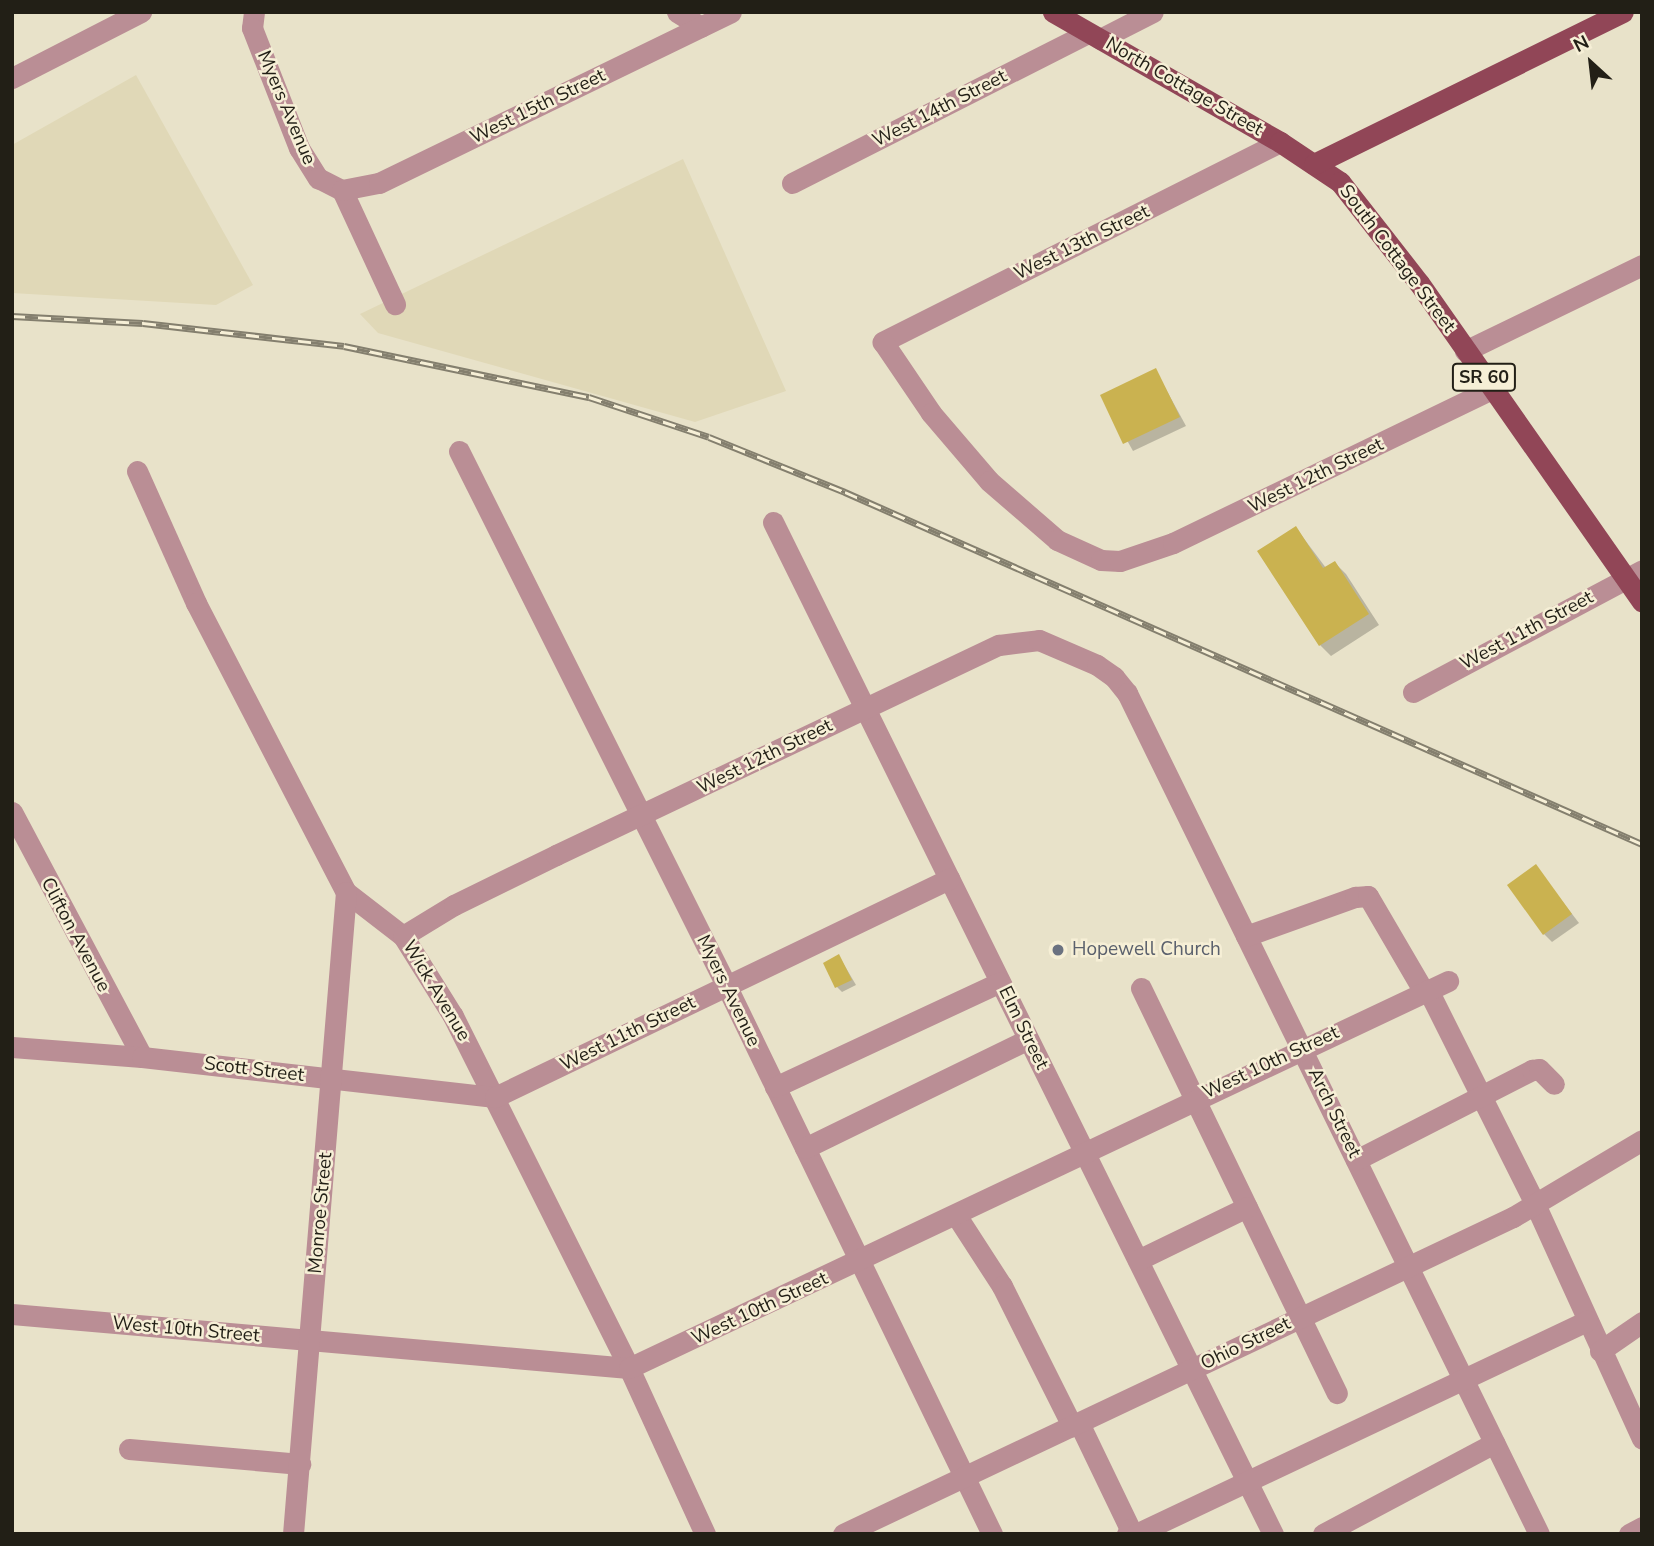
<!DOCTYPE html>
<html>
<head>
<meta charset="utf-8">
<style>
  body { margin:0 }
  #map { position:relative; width:1654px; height:1546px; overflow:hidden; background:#e8e2c9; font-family:"Nunito Sans",sans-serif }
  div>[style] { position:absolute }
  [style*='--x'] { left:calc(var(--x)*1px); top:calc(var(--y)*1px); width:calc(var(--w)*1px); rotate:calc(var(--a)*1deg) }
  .built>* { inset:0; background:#e0d8b7 }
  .shadow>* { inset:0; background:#0003 }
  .building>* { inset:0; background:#cab250 }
  .minor>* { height:21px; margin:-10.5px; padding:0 10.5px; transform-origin:10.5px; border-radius:10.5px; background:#ba8e95 }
  .major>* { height:21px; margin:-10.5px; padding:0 10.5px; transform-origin:10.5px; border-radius:10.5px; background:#914657 }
  .rail>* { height:7px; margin-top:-3.5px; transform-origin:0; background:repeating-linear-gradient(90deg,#f6efd6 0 13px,#847f6e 0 26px); box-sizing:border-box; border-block:2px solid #847f6e }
  .dots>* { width:19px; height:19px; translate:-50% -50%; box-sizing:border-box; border:4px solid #f6efd6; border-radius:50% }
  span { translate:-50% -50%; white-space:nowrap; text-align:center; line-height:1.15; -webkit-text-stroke:5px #f6efd6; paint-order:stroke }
  .shield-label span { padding:2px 5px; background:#f6efd6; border:2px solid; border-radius:5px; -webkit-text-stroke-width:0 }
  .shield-label { font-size:18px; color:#221f16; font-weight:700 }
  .street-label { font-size:19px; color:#221f16 }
  .worship-label { font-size:19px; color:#5b616d }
  .left { translate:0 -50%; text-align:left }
  .frame { position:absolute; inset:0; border:14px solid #221f16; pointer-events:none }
  .north { position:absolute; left:1556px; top:28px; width:70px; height:70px; -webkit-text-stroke:5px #f6efd6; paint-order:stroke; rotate:333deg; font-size:19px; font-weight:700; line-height:28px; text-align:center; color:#221f16 }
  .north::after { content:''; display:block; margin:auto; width:24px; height:32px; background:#221f16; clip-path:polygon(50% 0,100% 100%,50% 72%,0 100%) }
</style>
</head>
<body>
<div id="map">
  <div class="built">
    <div style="clip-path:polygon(136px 75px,253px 285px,216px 305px,12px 293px,12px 145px)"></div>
    <div style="clip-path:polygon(683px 159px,786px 391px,695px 422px,378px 333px,360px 314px)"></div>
  </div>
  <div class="shadow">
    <div style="clip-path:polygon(1156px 371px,1186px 426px,1133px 451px,1102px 396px)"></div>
    <div style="clip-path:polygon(1296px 528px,1326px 568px,1335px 563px,1346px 574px,1379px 625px,1331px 656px,1320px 645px)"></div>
    <div style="clip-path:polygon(1536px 867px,1579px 923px,1552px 942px,1544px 934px)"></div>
    <div style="clip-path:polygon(839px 956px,856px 985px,842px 992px,837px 987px)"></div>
  </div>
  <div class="building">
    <div style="clip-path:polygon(1156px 368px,1180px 417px,1123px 444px,1100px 395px)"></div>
    <div style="clip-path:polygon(1296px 526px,1323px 568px,1335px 561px,1369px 614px,1319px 646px,1257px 551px)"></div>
    <div style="clip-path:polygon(1536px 864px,1572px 914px,1543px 935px,1507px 885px)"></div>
    <div style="clip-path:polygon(839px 954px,852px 980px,835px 988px,823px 963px)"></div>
  </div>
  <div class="minor">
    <div style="--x:254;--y:12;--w:16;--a:97"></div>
    <div style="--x:252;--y:28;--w:129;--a:68.6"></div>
    <div style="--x:299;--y:148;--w:36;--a:58"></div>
    <div style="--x:318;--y:178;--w:27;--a:27"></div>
    <div style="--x:342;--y:190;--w:126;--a:65.1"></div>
    <div style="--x:677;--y:12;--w:28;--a:32"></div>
    <div style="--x:1100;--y:39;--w:59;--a:-27"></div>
    <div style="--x:12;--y:78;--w:145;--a:-27.1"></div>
    <div style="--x:1280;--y:142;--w:445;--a:153.3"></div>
    <div style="--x:883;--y:342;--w:86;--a:55.9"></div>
    <div style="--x:931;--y:413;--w:89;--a:49.5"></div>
    <div style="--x:989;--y:481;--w:90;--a:40.9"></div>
    <div style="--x:1057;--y:540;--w:48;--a:24.4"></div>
    <div style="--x:1101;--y:560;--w:19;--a:3"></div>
    <div style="--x:1120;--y:561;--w:56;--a:-18.8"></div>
    <div style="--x:1173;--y:543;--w:354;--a:-25.8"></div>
    <div style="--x:792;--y:183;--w:332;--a:-26.9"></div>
    <div style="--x:342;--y:190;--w:38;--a:-11"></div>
    <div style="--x:379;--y:183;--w:391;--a:-25.9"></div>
    <div style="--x:1465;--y:351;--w:197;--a:-25.9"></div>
    <div style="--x:459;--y:451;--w:599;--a:63.43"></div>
    <div style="--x:727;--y:987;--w:608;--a:64.15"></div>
    <div style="--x:137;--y:471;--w:145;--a:65.9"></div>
    <div style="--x:196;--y:603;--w:326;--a:62.6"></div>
    <div style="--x:346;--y:892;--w:72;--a:37.7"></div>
    <div style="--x:403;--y:936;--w:94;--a:58"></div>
    <div style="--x:453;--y:1016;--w:394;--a:63.4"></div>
    <div style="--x:629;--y:1368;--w:183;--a:65.4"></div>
    <div style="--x:773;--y:522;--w:1129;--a:63.71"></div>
    <div style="--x:1413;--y:692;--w:259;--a:-28"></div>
    <div style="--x:12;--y:812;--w:277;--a:62"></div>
    <div style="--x:403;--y:936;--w:60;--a:-31.3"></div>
    <div style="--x:454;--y:905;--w:114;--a:-26.1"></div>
    <div style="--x:556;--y:855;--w:490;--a:-25.4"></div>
    <div style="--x:999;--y:645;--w:40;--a:-7.1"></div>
    <div style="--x:1039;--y:640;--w:63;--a:23.3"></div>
    <div style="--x:1097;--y:665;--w:21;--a:35"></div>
    <div style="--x:1114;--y:677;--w:21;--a:51"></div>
    <div style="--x:1127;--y:693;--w:936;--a:63.9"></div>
    <div style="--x:1246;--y:936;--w:116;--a:-19.7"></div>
    <div style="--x:1355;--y:897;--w:13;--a:-4"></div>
    <div style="--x:1368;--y:896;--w:111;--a:59.7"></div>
    <div style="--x:1141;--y:988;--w:450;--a:64.2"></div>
    <div style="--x:1428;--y:990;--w:239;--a:63.4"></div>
    <div style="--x:1535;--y:1204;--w:258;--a:65.5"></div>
    <div style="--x:12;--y:1047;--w:130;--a:4.4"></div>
    <div style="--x:142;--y:1057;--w:355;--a:6.5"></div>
    <div style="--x:495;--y:1097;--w:504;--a:-25.65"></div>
    <div style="--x:775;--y:1087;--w:248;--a:-25"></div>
    <div style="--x:805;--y:1148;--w:248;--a:-26"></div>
    <div style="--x:1356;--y:1160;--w:198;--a:-27.1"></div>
    <div style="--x:1532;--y:1070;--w:7;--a:-8"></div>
    <div style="--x:1539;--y:1069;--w:21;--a:45"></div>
    <div style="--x:956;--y:1215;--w:85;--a:57.1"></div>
    <div style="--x:1002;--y:1286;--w:157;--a:63.4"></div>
    <div style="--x:1138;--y:1260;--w:121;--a:-25.9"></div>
    <div style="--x:12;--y:1314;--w:619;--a:5"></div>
    <div style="--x:629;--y:1368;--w:906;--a:-25.29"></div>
    <div style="--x:1600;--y:1351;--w:51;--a:-34.6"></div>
    <div style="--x:1079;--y:1423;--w:118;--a:64.3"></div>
    <div style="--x:1130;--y:1529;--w:6;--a:121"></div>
    <div style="--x:129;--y:1449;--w:172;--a:5"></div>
    <div style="--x:293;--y:1534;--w:644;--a:-85.28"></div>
    <div style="--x:843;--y:1534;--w:741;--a:-25.32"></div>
    <div style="--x:1513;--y:1217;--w:150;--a:-30.8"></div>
    <div style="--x:1136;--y:1534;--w:499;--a:-25.3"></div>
    <div style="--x:1323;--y:1534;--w:194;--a:-28"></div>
    <div style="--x:1629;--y:1534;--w:15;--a:-28"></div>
  </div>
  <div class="major">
    <div style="--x:1053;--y:12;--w:262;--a:29.8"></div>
    <div style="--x:1280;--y:142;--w:72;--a:33.7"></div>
    <div style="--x:1340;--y:182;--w:128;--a:52"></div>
    <div style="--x:1419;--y:283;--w:389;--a:55"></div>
    <div style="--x:1314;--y:164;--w:344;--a:-26.2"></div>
  </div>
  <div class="rail">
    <div style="--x:12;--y:316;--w:131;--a:3.1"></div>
    <div style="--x:143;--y:323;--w:202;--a:6.5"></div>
    <div style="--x:344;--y:346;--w:250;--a:11.8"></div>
    <div style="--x:589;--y:397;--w:126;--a:18.4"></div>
    <div style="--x:709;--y:437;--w:147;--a:22"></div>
    <div style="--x:845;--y:492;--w:871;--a:23.83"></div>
  </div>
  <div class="dots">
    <div style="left:1058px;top:950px;background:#6b7280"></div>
  </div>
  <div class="shield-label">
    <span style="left:1484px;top:377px">SR 60</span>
  </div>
  <div class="street-label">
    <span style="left:1184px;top:87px;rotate:30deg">North Cottage Street</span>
    <span style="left:538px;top:107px;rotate:-26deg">West 15th Street</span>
    <span style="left:286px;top:108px;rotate:67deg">Myers Avenue</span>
    <span style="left:940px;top:109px;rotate:-27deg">West 14th Street</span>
    <span style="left:1082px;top:243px;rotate:-26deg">West 13th Street</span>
    <span style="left:1397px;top:259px;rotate:53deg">South Cottage Street</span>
    <span style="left:1316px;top:476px;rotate:-26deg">West 12th Street</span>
    <span style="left:1527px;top:631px;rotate:-28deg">West 11th Street</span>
    <span style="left:765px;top:757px;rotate:-26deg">West 12th Street</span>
    <span style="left:75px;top:935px;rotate:62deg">Clifton Avenue</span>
    <span style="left:436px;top:991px;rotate:59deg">Wick Avenue</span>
    <span style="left:728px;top:991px;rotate:64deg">Myers Avenue</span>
    <span style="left:1023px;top:1028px;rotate:64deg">Elm Street</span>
    <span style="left:628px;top:1034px;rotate:-26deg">West 11th Street</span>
    <span style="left:1271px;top:1063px;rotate:-25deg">West 10th Street</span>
    <span style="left:254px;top:1070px;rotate:7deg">Scott Street</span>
    <span style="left:1334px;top:1113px;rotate:64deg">Arch Street</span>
    <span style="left:321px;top:1213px;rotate:-85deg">Monroe Street</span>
    <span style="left:760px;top:1309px;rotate:-25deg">West 10th Street</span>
    <span style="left:186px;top:1330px;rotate:5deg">West 10th Street</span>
    <span style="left:1246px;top:1344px;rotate:-26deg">Ohio Street</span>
  </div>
  <div class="worship-label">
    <span class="left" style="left:1072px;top:950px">Hopewell Church</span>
  </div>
  <div class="frame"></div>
  <div class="north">N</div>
</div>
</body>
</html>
